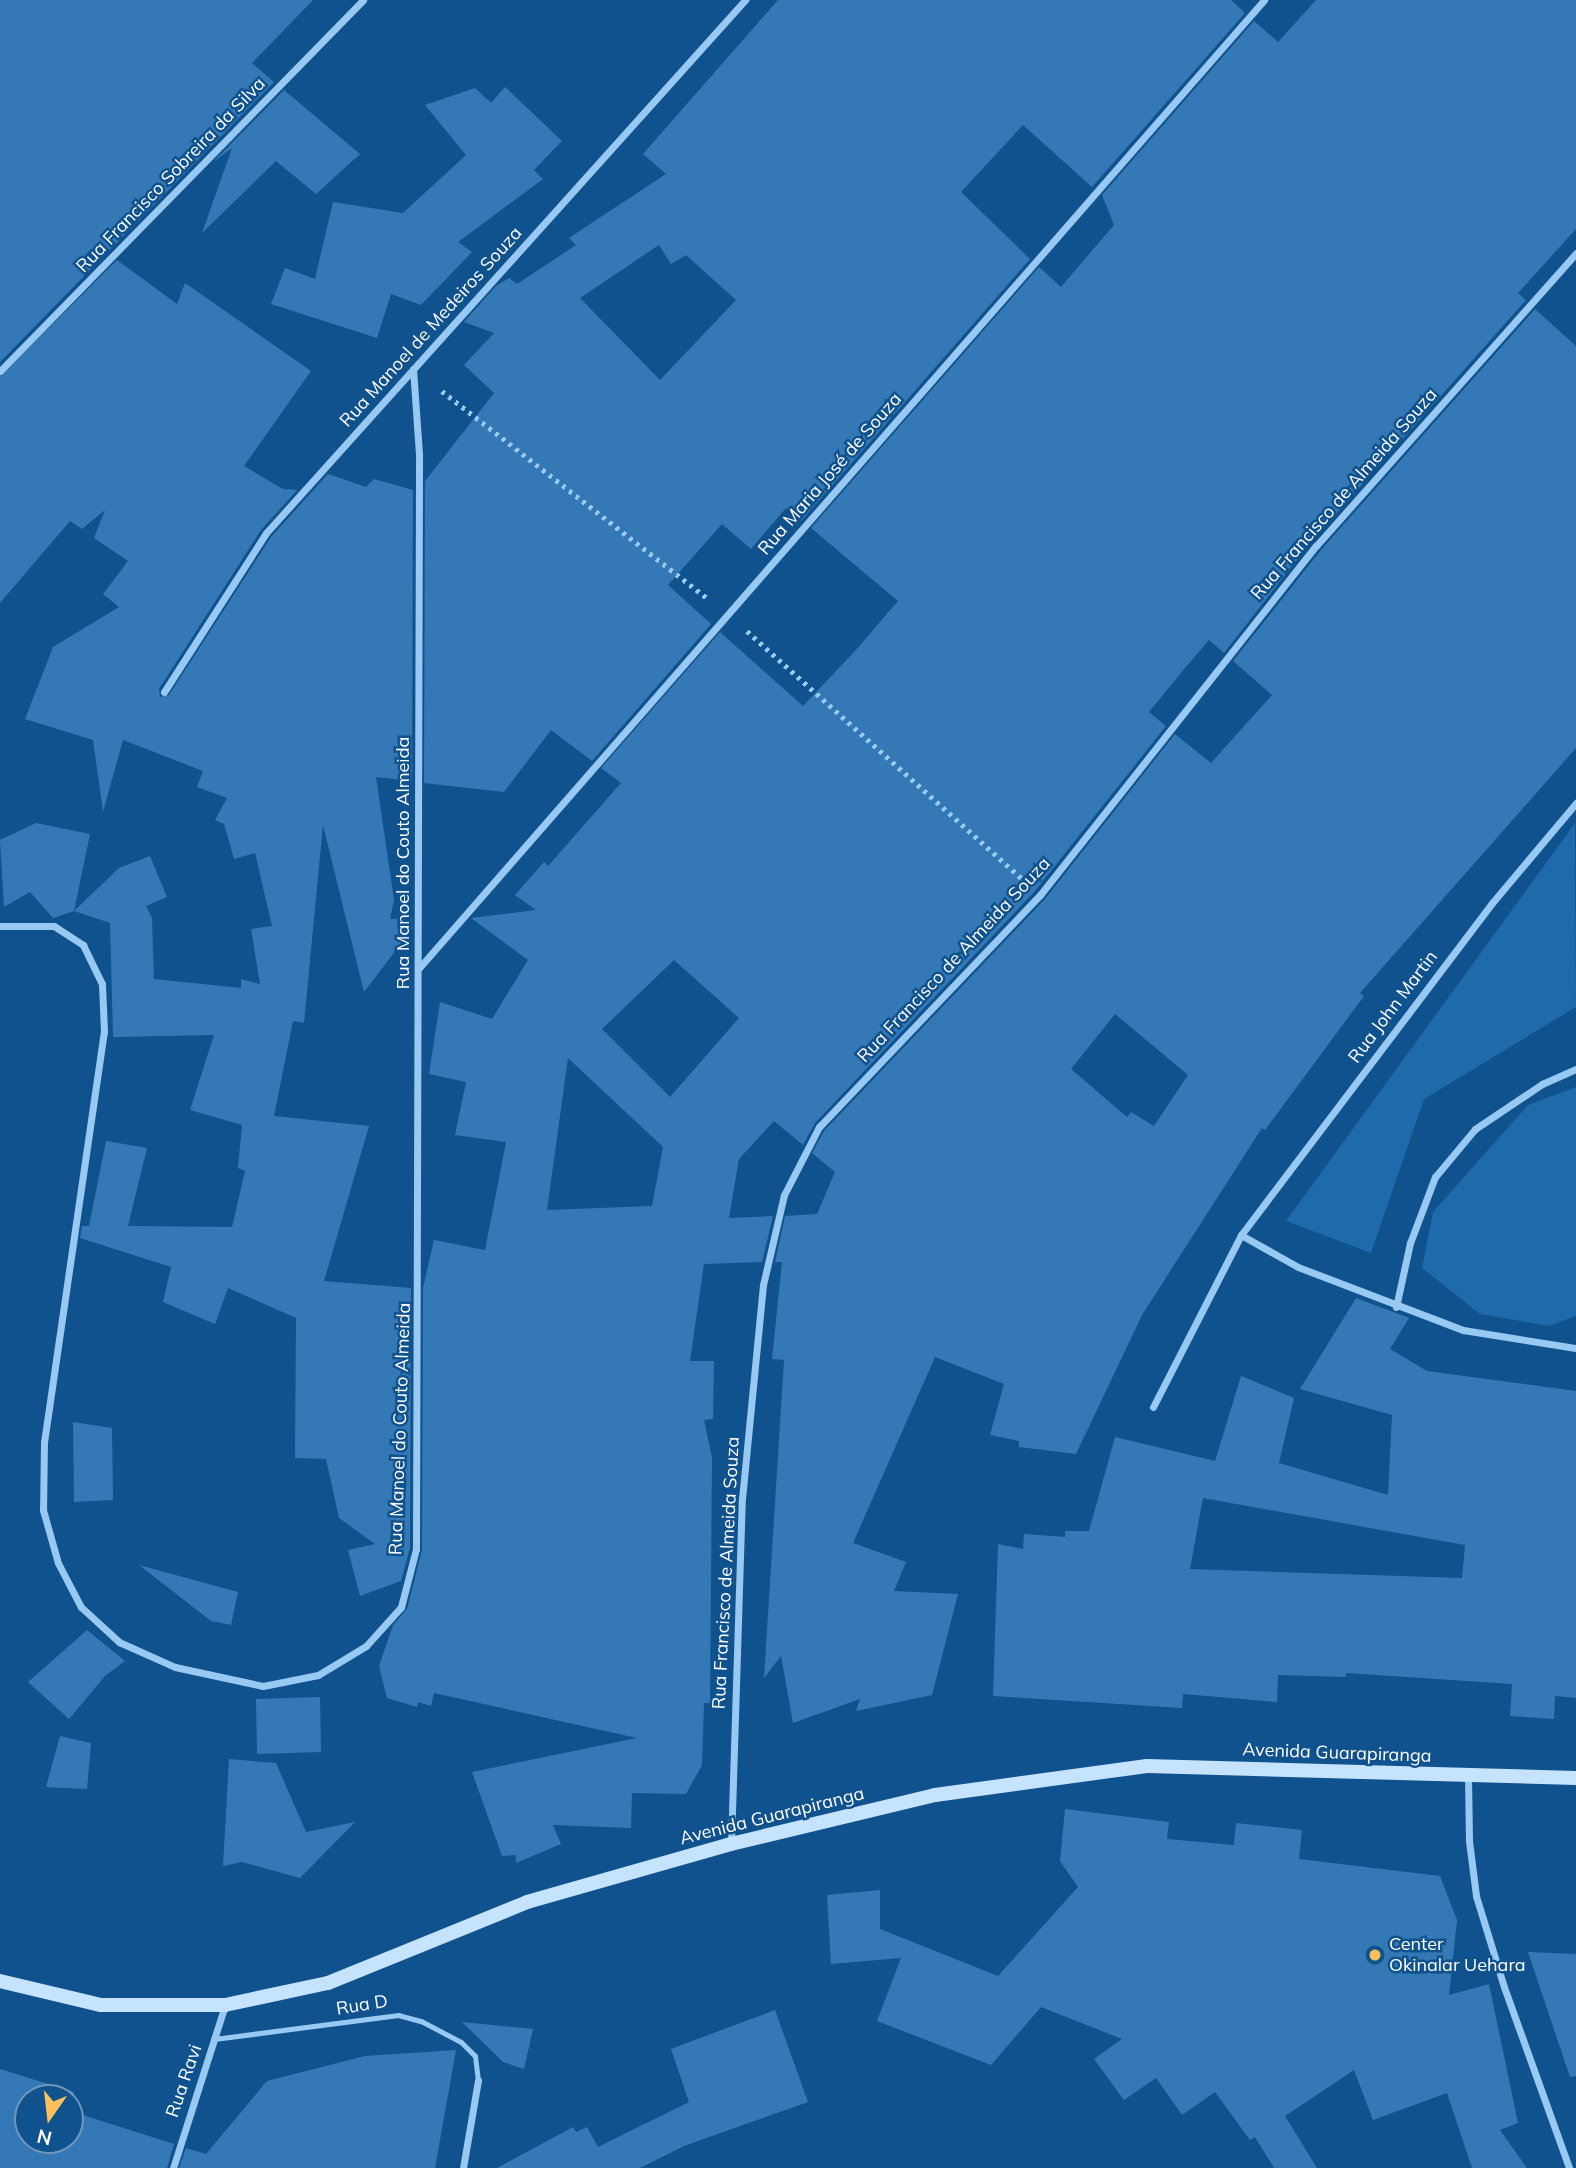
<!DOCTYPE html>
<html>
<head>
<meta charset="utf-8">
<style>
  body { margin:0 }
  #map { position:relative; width:1576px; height:2168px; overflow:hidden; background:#10528d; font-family:Mulish,sans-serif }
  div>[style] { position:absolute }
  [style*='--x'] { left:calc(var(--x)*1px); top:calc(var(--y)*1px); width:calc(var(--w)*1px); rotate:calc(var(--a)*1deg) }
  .green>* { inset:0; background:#1e6aab }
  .building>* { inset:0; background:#3479b5 }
  .path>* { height:4.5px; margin-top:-2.25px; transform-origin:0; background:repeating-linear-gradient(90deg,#97c9f3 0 3.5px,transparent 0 8.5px) }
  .lane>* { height:5px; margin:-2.5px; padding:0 2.5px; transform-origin:2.5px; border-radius:2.5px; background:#97c9f3 }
  .street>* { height:7px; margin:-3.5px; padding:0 3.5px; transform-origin:3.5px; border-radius:3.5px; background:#97c9f3 }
  .secondary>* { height:14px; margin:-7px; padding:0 7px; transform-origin:7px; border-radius:7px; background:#c6e3fd }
  .dots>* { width:19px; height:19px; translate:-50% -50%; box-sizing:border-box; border:4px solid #10528d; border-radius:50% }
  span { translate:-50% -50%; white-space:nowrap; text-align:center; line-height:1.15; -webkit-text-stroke:5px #10528d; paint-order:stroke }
  .street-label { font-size:18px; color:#fff }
  .poi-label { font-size:18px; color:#fff }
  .left { translate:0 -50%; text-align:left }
  .north { position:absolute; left:14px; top:2084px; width:70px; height:70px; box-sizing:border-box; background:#10528d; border:2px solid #7097bb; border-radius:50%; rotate:194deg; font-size:19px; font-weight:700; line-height:28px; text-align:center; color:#fff }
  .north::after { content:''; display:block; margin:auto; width:24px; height:32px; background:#ffc059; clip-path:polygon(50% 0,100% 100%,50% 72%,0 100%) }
</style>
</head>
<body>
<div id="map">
  <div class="green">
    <div style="clip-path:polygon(1575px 823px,1576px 1007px,1424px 1099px,1371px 1253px,1286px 1221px)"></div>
    <div style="clip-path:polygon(1576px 1087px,1576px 1316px,1549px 1326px,1480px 1314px,1422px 1268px,1433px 1212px,1528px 1105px)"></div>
  </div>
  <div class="building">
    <div style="clip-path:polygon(0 0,313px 0,252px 63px,274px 82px,0 362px)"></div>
    <div style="clip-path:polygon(evenodd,778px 0,1231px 0,1245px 13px,1092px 187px,1023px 125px,961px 192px,1030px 259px,801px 521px,786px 508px,751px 549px,722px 524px,668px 585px,711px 624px,592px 761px,551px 730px,504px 792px,424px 783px,425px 481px,494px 393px,464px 365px,494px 333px,464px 322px,496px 286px,509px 278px,517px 284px,576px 245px,569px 238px,666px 174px,643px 154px,778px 0,659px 245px,671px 264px,686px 255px,736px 300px,660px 380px,580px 298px,659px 245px)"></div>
    <div style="clip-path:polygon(evenodd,1316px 0,1576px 0,1576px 229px,1518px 293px,1526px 300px,1311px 542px,1224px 653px,1209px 640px,1185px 668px,1149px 712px,1166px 726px,1035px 891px,815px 1123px,803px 1145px,774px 1121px,739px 1159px,729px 1218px,773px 1216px,762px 1262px,704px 1264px,690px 1361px,714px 1361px,713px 1419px,704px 1420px,712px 1458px,710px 1703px,704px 1703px,702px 1765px,686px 1794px,632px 1793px,631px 1828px,553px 1825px,561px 1844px,516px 1863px,516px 1855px,502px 1856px,472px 1772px,637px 1738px,434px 1693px,431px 1706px,418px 1702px,417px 1707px,387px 1698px,379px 1666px,393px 1625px,407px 1609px,422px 1550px,423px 1288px,434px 1240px,485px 1250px,506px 1142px,455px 1135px,466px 1082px,429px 1074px,440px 1002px,492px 1019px,528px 960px,471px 918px,536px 910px,515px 895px,544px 862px,548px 866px,621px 783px,601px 768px,720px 632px,803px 706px,855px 651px,898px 601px,811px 528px,1039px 267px,1061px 287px,1114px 225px,1102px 195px,1254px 21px,1278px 42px,1316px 0,674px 960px,739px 1018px,670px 1097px,602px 1029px,674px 960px,1316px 0,568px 1058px,663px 1147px,652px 1206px,547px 1210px,568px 1058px)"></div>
    <div style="clip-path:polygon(505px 87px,562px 141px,534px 170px,543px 179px,458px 242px,472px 252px,421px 305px,391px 294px,377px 338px,271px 304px,285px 268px,315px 279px,333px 202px,403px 213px,466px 155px,425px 105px,475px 88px,491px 103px)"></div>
    <div style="clip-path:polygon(284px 90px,360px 154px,316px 194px,276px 161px,202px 233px,232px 148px,213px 162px)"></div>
    <div style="clip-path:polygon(117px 260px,177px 304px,185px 283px,311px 371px,244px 466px,283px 489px,297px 490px,261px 530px,159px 689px,160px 697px,169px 695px,271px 537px,328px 474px,366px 487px,374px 479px,413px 490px,412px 781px,376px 777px,394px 900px,390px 919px,412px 918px,412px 929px,364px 992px,323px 825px,304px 1023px,293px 1021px,274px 1116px,369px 1126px,324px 1281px,411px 1288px,410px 1548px,401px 1581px,360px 1596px,348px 1550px,375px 1544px,339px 1518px,326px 1459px,295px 1458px,296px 1318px,228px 1288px,215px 1324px,163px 1302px,171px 1267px,80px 1238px,82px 1226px,89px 1226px,106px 1141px,147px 1148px,128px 1226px,232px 1227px,245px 1171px,238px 1168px,242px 1125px,190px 1110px,214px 1035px,113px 1037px,110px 923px,74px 911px,53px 918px,30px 892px,4px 907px,0 840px,36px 823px,90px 834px,74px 911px,119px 868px,150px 856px,167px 897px,146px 906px,152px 918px,154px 979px,241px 988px,241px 979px,260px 984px,251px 929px,272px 926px,255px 853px,234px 859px,224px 824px,215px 820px,227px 798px,197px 787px,203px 771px,123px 740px,103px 812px,93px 740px,25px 719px,53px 647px,119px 607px,103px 594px,128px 561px,94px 538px,105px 510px,82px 529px,70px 521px,0 603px,0 377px)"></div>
    <div style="clip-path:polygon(evenodd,1535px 309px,1576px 346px,1576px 748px,1360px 993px,1364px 996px,1265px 1130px,1262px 1128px,1142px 1315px,1076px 1454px,1019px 1447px,1019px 1441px,990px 1435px,1004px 1384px,935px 1357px,853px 1543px,906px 1562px,894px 1591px,958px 1594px,932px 1695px,856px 1711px,860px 1699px,793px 1723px,781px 1656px,764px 1678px,784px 1360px,772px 1359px,782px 1262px,775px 1262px,785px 1216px,817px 1214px,835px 1172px,812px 1153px,824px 1131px,1045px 899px,1175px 734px,1211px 763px,1272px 695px,1233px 661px,1321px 550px,1535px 309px,1115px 1014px,1188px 1075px,1154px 1126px,1131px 1112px,1127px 1117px,1071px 1069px,1115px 1014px)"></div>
    <div style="clip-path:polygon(evenodd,1356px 1298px,1409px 1318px,1390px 1349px,1427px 1371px,1576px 1391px,1576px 1698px,1555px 1696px,1554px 1719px,1510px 1716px,1512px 1684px,1346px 1673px,1346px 1677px,1278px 1675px,1277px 1702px,1183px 1694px,1182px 1708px,993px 1696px,998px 1544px,1023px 1549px,1024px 1534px,1065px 1537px,1065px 1531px,1089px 1531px,1115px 1437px,1215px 1461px,1241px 1376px,1294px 1398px,1279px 1463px,1388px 1495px,1392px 1415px,1300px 1389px,1356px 1298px,1203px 1498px,1465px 1545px,1462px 1578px,1190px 1569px,1203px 1498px)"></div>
    <div style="clip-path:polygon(73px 1422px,112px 1428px,113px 1500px,74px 1502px)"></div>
    <div style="clip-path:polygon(139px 1565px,238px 1592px,231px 1625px,211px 1621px)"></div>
    <div style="clip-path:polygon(87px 1630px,125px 1661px,105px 1676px,69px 1719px,28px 1682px)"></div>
    <div style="clip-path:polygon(320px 1697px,321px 1752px,257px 1754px,256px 1699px)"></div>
    <div style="clip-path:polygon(60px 1736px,91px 1743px,87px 1789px,46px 1787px)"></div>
    <div style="clip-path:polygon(229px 1759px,276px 1763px,306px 1832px,355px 1822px,300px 1878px,242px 1862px,223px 1866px)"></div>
    <div style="clip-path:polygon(1065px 1809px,1169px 1822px,1167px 1839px,1234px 1845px,1236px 1823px,1302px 1830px,1299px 1859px,1440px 1876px,1457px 1920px,1449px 1995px,1489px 1984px,1518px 2123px,1500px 2130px,1527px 2168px,1472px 2168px,1447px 2093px,1373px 2120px,1354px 2070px,1285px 2116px,1317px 2168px,1274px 2168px,1255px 2137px,1250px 2140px,1215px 2092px,1182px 2115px,1156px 2078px,1124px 2100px,1094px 2059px,1122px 2039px,1041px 2007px,991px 2065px,877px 2021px,901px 1958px,831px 1964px,827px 1895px,880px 1890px,880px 1929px,998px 1976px,1078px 1887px,1060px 1861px)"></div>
    <div style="clip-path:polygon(1528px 1952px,1576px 1954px,1576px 2076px,1570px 2077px)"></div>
    <div style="clip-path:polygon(775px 2010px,808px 2102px,684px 2146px,640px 2168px,497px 2168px,573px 2127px,576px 2132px,587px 2127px,598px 2147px,689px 2102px,671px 2049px)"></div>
    <div style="clip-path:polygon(462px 2022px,533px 2029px,524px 2069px,503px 2062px)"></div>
    <div style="clip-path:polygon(456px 2050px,435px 2168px,179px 2168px,186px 2148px,206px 2154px,267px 2081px,365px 2056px)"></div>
    <div style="clip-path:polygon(0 2069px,74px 2092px,70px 2106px,70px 2098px,28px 2098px,28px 2140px,70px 2140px,70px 2111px,174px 2144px,167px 2168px,0 2168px)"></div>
  </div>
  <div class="path">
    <div style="--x:442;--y:391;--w:338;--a:38"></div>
    <div style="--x:747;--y:631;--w:369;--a:42"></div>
  </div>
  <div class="lane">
    <div style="--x:214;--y:2039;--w:186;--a:-7.4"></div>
    <div style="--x:398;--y:2015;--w:24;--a:15"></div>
    <div style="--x:421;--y:2021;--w:45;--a:27.7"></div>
    <div style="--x:461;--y:2042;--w:20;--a:45"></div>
    <div style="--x:475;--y:2056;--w:24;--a:83"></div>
  </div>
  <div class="street">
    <div style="--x:0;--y:371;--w:519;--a:-45.62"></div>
    <div style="--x:164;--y:692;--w:189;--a:-57.3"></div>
    <div style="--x:266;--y:533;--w:717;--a:-48.05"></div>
    <div style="--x:0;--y:926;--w:54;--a:0"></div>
    <div style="--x:54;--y:926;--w:35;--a:33"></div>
    <div style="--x:83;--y:945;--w:43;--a:64"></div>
    <div style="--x:102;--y:984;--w:47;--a:87.6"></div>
    <div style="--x:104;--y:1031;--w:415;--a:98.3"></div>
    <div style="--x:44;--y:1442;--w:68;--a:90.8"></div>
    <div style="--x:43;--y:1510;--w:55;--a:74.2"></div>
    <div style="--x:58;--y:1563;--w:50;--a:62.4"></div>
    <div style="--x:81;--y:1607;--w:52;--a:42.6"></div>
    <div style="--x:119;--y:1642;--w:61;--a:24.1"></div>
    <div style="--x:175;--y:1667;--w:90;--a:12.2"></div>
    <div style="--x:263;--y:1686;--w:56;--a:-11.3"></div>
    <div style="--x:318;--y:1675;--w:56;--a:-31.1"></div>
    <div style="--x:366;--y:1646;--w:52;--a:-48.1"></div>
    <div style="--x:401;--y:1607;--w:60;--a:-75.5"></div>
    <div style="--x:416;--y:1549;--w:1095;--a:-89.84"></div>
    <div style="--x:419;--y:454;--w:85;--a:-94"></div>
    <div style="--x:419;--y:968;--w:1285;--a:-48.88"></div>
    <div style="--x:1241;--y:1235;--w:65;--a:29.3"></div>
    <div style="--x:1298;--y:1267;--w:177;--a:20.9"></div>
    <div style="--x:1463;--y:1330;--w:114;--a:9.1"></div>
    <div style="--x:1396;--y:1307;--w:66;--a:-77.7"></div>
    <div style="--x:1410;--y:1243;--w:71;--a:-69.3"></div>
    <div style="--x:1435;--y:1177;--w:62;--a:-50.2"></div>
    <div style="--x:1475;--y:1129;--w:81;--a:-33.9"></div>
    <div style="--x:1542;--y:1084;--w:37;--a:-24"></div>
    <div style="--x:1153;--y:1407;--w:193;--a:-62.9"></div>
    <div style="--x:1241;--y:1235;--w:416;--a:-52.9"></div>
    <div style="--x:1492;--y:903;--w:131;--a:-50"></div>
    <div style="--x:1468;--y:1777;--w:64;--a:89.1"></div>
    <div style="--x:1469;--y:1841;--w:55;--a:82.7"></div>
    <div style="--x:1476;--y:1896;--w:95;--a:72.9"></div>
    <div style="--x:1504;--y:1987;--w:192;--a:70.2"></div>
    <div style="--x:731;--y:1844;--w:345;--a:-88.2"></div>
    <div style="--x:742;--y:1499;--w:215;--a:-84.4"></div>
    <div style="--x:763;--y:1285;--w:92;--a:-76.9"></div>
    <div style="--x:784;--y:1195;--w:76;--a:-62.8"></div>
    <div style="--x:819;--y:1127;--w:320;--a:-46.4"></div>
    <div style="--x:1040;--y:895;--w:445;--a:-51.7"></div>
    <div style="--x:1316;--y:546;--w:392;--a:-48.4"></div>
    <div style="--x:173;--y:2168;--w:171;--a:-72.3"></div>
    <div style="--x:463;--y:2168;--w:89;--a:-80.3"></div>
  </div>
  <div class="secondary">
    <div style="--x:0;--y:1981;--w:104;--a:13.4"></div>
    <div style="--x:101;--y:2005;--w:124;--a:0"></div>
    <div style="--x:225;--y:2005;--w:105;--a:-12.1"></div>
    <div style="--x:328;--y:1983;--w:215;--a:-22.1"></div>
    <div style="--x:527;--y:1902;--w:212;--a:-15.9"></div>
    <div style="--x:731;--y:1844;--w:210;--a:-13.5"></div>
    <div style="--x:935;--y:1795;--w:214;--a:-7.8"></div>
    <div style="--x:1147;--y:1766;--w:429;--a:1.6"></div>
  </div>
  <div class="dots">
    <div style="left:1375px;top:1955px;background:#ffc059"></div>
  </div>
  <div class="street-label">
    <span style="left:171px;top:175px;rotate:-46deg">Rua Francisco Sobreira da Silva</span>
    <span style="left:431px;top:327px;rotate:-48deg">Rua Manoel de Medeiros Souza</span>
    <span style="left:830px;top:474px;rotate:-49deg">Rua Maria José de Souza</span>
    <span style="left:1344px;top:494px;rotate:-49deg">Rua Francisco de Almeida Souza</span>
    <span style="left:403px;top:863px;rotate:-90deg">Rua Manoel do Couto Almeida</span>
    <span style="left:954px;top:960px;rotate:-47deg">Rua Francisco de Almeida Souza</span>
    <span style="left:1393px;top:1007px;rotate:-53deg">Rua John Martin</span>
    <span style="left:400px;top:1429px;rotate:-88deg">Rua Manoel do Couto Almeida</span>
    <span style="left:726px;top:1573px;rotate:-87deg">Rua Francisco de Almeida Souza</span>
    <span style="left:1337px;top:1753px;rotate:2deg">Avenida Guarapiranga</span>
    <span style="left:772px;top:1816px;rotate:-14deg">Avenida Guarapiranga</span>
    <span style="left:362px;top:2005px;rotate:-9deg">Rua D</span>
    <span style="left:184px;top:2081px;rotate:-71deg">Rua Ravi</span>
  </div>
  <div class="poi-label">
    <span class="left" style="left:1389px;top:1955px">Center<br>Okinalar Uehara</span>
  </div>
  <div class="north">N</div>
</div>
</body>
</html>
